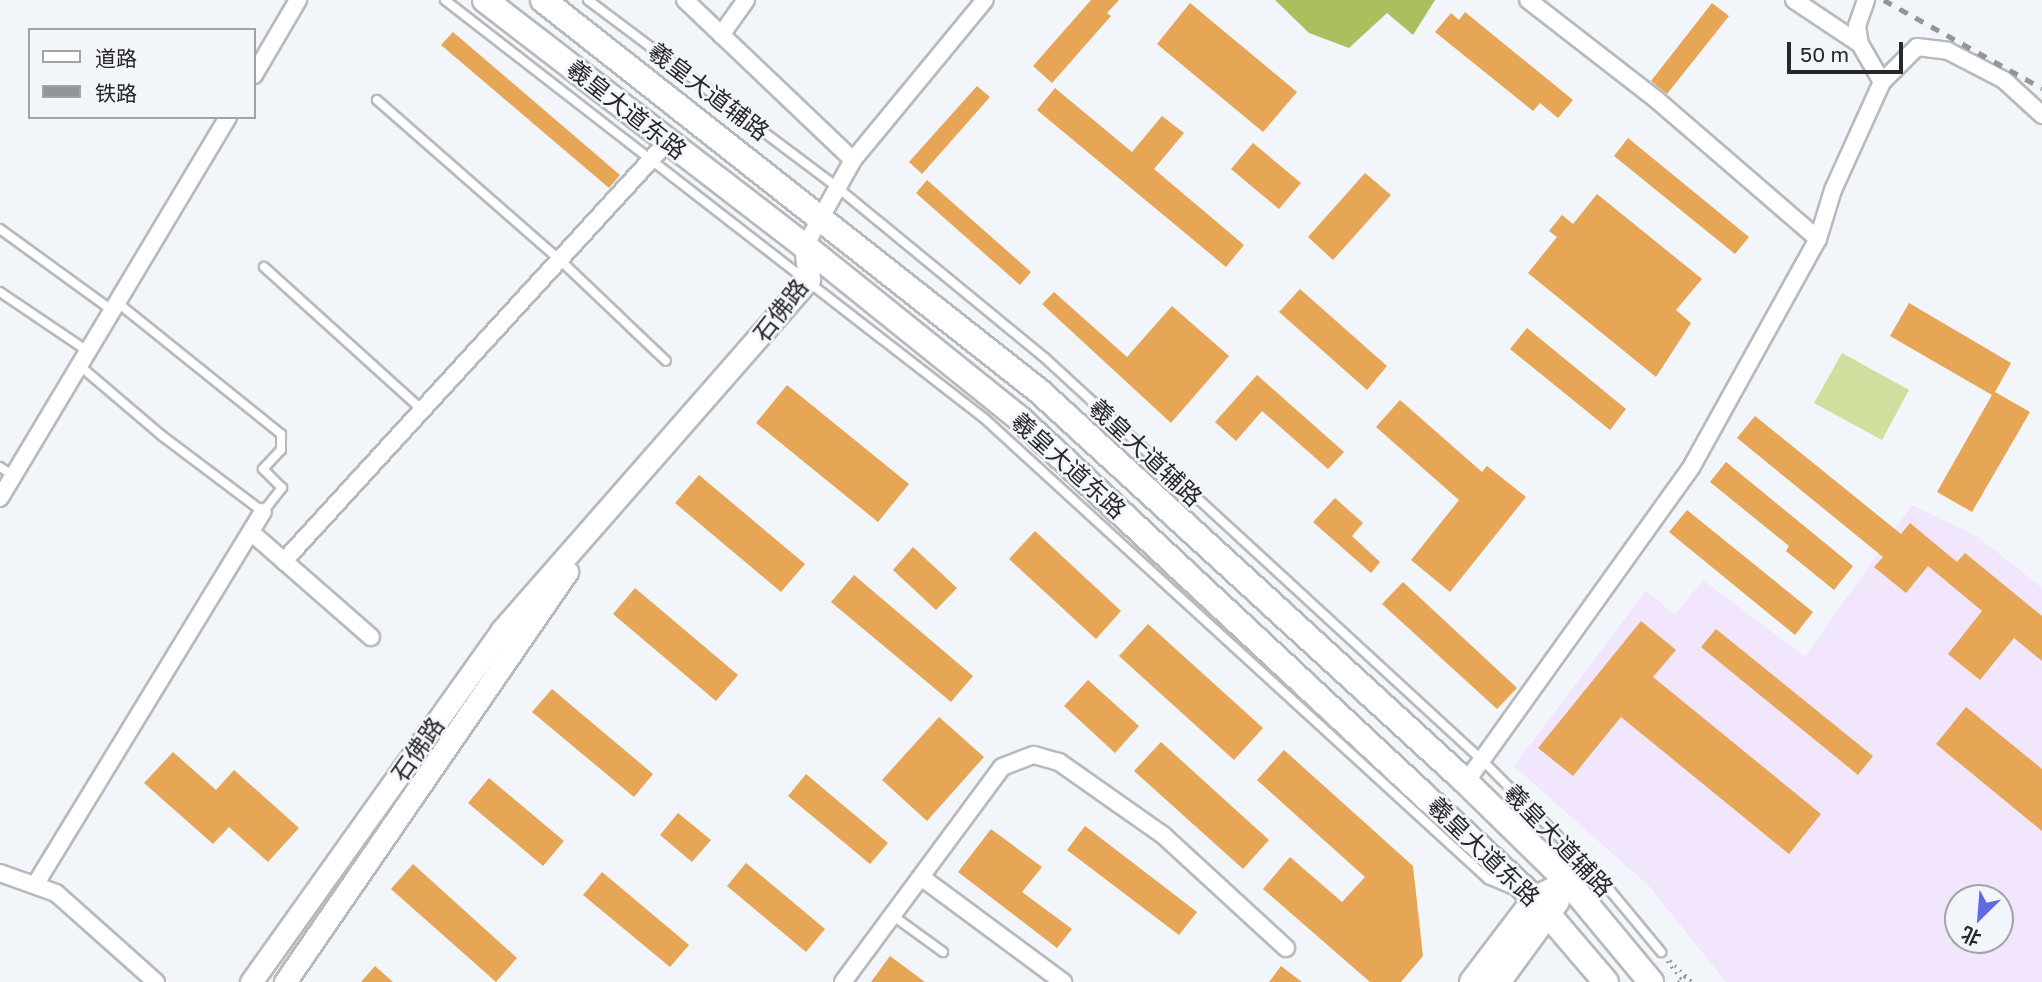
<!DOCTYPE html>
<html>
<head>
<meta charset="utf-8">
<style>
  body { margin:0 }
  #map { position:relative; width:2042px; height:982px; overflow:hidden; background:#f2f5f9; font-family:"Golos Text","Noto Sans SC",sans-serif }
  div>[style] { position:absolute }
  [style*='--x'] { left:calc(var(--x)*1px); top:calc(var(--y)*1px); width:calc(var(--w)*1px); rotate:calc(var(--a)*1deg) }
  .education>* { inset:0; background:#f1e6fb }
  .green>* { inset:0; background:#d0de9e }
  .forest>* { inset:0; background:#acbf5f }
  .building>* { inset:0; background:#e7a556 }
  .path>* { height:2.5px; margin-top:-1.25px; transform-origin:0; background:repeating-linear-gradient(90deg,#97999c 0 2px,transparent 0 7px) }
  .roads { filter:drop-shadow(2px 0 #b7babd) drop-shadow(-2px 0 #b7babd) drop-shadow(0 2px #b7babd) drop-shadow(0 -2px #b7babd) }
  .lane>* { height:8px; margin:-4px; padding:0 4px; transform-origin:4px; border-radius:4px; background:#fff }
  .street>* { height:16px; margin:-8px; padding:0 8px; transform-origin:8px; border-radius:8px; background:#fff }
  .secondary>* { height:21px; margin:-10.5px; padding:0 10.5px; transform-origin:10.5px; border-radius:10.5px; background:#fff }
  .primary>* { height:24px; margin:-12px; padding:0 12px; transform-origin:12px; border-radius:12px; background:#fff }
  .rail>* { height:4.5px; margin-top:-2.25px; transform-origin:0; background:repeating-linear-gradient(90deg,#939598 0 9px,transparent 0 18px) }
  .path-bridge>* { height:2.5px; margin-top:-1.25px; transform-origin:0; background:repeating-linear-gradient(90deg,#97999c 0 2px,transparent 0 7px) }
  span { translate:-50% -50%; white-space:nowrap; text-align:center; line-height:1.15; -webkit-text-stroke:5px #f2f5f9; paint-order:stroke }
  .street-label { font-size:24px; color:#272829 }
  .legend { position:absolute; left:28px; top:28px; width:228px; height:91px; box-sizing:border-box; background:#f2f5f9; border:2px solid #a1a3a6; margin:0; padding:9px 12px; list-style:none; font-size:21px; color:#272829 }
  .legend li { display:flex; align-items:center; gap:14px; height:35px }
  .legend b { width:35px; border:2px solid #a1a3a6 }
  .north { position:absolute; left:1944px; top:884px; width:70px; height:70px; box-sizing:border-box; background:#f2f5f9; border:2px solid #a1a3a6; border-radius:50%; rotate:205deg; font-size:19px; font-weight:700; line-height:28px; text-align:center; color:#272829 }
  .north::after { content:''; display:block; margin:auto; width:24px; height:32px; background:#606be3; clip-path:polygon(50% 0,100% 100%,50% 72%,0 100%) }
  .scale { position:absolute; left:1787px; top:42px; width:116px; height:32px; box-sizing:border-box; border:4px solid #272829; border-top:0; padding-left:9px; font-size:21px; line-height:24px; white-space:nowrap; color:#272829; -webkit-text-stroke:5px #f2f5f9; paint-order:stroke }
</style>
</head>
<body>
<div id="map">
  <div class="education">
    <div style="clip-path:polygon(evenodd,1912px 505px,1978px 537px,2042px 588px,2042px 982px,1726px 982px,1649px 886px,1514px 766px,1646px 591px,1675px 615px,1703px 580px,1805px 657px,1912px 505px,1958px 898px,2000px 898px,2000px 940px,1958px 940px,1958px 898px)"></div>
  </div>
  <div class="green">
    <div style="clip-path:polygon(1842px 353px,1909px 390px,1882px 440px,1814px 403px)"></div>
  </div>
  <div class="forest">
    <div style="clip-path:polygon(1275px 0,1435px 0,1413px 35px,1387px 13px,1349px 48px,1309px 33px)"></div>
  </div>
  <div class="building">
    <div style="clip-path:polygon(1091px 0,1119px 0,1107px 13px,1111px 16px,1052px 83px,1033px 66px)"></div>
    <div style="clip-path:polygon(1190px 3px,1297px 92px,1263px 132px,1157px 44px)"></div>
    <div style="clip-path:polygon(1712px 3px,1729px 16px,1667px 94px,1651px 81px)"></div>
    <div style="clip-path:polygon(1465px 12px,1573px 100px,1558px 118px,1540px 103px,1533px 111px,1435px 32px,1451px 13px,1459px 20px)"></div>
    <div style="clip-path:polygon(453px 32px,620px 175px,609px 188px,441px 45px)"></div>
    <div style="clip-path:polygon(977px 86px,990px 97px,922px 174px,909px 162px)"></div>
    <div style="clip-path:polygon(1055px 88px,1132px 152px,1162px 116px,1184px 133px,1154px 169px,1244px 245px,1226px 267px,1037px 110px)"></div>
    <div style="clip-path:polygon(1628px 138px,1749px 237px,1735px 254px,1614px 156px)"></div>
    <div style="clip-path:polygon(1253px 143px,1301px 183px,1279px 209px,1231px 169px)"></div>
    <div style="clip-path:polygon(1365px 173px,1391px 195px,1333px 260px,1308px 237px)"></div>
    <div style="clip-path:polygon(927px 180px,1031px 272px,1020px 285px,916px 193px)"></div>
    <div style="clip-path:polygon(1597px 194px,1702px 279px,1676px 310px,1691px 323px,1656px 377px,1528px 273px,1557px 237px,1549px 231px,1562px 215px,1573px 224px)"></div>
    <div style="clip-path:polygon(1300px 289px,1387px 366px,1367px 390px,1279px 312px)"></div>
    <div style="clip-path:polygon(1054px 292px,1127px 357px,1172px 306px,1229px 356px,1171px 423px,1042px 304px)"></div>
    <div style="clip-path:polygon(1909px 303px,2011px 363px,1995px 392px,2030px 412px,1972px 512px,1937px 492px,1992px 395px,1890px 336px)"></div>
    <div style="clip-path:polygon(1527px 328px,1626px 409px,1610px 430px,1510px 349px)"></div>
    <div style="clip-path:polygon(1257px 375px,1344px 452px,1328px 469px,1262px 411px,1236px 441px,1215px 422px)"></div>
    <div style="clip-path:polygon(787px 385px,909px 484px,878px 522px,756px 423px)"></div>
    <div style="clip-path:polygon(1400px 400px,1482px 472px,1487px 466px,1526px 497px,1450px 592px,1411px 560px,1459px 500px,1376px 427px)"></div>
    <div style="clip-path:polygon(1755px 416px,1901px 534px,1910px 523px,1957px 562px,1965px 553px,2042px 616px,2042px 661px,2014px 638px,1980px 680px,1948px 654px,1982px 611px,1928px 566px,1906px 593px,1874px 567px,1883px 557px,1737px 438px)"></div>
    <div style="clip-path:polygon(1726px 462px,1853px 566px,1834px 590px,1786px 551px,1789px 546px,1710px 482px)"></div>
    <div style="clip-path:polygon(699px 475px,805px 564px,781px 592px,675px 503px)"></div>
    <div style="clip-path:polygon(1335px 498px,1363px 523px,1352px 536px,1380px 562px,1371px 573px,1313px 522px)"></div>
    <div style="clip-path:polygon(1687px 510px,1813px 612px,1795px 635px,1669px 532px)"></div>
    <div style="clip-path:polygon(1035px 531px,1121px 611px,1096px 639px,1009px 559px)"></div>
    <div style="clip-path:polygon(913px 547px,957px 588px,936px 610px,893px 570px)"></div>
    <div style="clip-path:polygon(854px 575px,973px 676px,951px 702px,831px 602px)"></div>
    <div style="clip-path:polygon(1403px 582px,1517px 688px,1497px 709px,1382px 604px)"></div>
    <div style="clip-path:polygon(635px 588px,738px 675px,716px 701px,613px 614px)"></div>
    <div style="clip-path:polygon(1641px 621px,1676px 650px,1653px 677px,1821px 814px,1789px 854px,1621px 717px,1573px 776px,1538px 748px)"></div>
    <div style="clip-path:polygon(1148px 624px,1263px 728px,1234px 760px,1119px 656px)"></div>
    <div style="clip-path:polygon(1716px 629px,1873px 756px,1858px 775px,1701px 647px)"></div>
    <div style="clip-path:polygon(1088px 680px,1139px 726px,1115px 753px,1064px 706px)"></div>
    <div style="clip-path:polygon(552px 689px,653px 774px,634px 797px,532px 712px)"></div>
    <div style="clip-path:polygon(1966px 707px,2042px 769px,2042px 831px,1936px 744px)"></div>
    <div style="clip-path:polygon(939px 717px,984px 757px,927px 821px,882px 780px)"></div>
    <div style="clip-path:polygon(1161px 742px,1269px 840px,1243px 869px,1134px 771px)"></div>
    <div style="clip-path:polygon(1284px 750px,1413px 866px,1423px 956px,1401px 982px,1370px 982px,1263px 889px,1290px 857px,1342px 902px,1365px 877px,1257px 780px)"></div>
    <div style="clip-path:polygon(173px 752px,216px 790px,234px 770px,299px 828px,268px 862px,229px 827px,213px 844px,144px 783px)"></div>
    <div style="clip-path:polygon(806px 774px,888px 843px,870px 864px,788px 796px)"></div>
    <div style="clip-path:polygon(489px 778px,564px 841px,543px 866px,468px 803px)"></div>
    <div style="clip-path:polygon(678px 813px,711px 840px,692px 862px,660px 835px)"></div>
    <div style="clip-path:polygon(1085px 826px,1197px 912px,1179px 935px,1067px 850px)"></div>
    <div style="clip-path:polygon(991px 829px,1042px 867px,1022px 892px,1072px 929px,1057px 948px,958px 872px)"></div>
    <div style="clip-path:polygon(746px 863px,825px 929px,806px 952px,727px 886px)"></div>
    <div style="clip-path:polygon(413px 864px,517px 958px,496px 982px,391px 889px)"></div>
    <div style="clip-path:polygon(602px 872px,689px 945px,670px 967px,583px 895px)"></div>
    <div style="clip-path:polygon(890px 956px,925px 982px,871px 982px)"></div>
    <div style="clip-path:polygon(375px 966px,393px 982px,361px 982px)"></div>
    <div style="clip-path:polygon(1281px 966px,1302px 982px,1269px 982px)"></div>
  </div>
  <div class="path">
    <div style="--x:1670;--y:960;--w:32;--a:44"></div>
    <div style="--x:1667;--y:961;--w:27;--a:51"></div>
  </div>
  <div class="roads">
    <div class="lane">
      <div style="--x:445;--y:0;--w:683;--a:37.81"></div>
      <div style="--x:985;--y:419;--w:682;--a:42.44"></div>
      <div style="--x:1488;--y:879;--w:25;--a:23"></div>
      <div style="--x:588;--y:0;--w:313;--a:36.9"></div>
      <div style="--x:838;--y:188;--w:268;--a:39.4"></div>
      <div style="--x:1045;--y:358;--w:595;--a:42.62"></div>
      <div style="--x:1483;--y:761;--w:163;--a:45"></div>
      <div style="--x:1598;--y:876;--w:99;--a:50.3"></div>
      <div style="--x:377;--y:100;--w:243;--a:41.2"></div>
      <div style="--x:560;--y:260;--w:146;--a:43.6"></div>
      <div style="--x:0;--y:229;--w:140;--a:36"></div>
      <div style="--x:264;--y:267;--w:213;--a:42.1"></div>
      <div style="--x:0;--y:292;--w:107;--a:34"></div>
      <div style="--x:80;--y:366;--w:106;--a:40.4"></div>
      <div style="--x:161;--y:435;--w:128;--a:37"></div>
      <div style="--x:263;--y:512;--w:31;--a:-52"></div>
      <div style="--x:282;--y:488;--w:27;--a:-135"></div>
      <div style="--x:263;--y:469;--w:26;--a:-47"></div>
      <div style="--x:281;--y:450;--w:16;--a:-90"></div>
      <div style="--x:281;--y:434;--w:209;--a:-141.2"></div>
      <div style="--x:0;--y:467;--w:17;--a:33"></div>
      <div style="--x:892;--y:915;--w:63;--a:36"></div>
    </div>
    <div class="street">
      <div style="--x:685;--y:0;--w:232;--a:43.6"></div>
      <div style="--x:853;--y:160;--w:98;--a:119.2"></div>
      <div style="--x:1794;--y:0;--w:79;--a:33.7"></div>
      <div style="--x:1866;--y:0;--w:28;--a:109"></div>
      <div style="--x:1857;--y:26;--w:18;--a:81"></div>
      <div style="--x:1860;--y:44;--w:44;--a:59.9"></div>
      <div style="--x:721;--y:35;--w:43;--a:-54.5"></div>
      <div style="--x:254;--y:75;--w:87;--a:-59.6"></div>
      <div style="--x:853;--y:160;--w:207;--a:-50.5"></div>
      <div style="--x:1818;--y:239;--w:51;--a:-73"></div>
      <div style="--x:1833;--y:190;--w:119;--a:-65.6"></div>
      <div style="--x:1882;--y:82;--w:49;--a:-45"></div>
      <div style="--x:1917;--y:47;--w:31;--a:7"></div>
      <div style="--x:1948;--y:51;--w:63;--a:27.4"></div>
      <div style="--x:2004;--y:80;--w:52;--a:42.6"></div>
      <div style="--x:0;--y:498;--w:444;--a:-59.1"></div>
      <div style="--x:252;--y:533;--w:158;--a:41.2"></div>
      <div style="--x:284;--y:561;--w:569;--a:-47.56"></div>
      <div style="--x:1466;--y:782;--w:388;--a:-54.4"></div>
      <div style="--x:1692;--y:466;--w:260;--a:-61"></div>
      <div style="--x:1818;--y:239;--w:213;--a:-139.2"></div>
      <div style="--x:1657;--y:100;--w:163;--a:-142.2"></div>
      <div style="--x:0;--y:873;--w:59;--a:19.7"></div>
      <div style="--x:56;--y:893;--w:134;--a:41.7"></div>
      <div style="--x:921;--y:877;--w:177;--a:36.5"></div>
      <div style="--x:35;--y:885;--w:437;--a:-58.6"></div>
      <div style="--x:843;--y:982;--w:267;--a:-53.5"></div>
      <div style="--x:1002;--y:767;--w:34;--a:-21"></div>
      <div style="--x:1034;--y:755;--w:26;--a:16"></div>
      <div style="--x:1059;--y:762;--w:127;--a:35.1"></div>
      <div style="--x:1163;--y:835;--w:167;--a:42.6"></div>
    </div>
    <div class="secondary">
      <div style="--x:251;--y:982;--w:431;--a:-54.5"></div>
      <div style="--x:501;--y:631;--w:468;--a:-48.8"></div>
      <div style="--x:809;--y:279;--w:33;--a:-97"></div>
      <div style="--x:285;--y:982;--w:498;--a:-55.5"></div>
    </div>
    <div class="primary">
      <div style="--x:485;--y:0;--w:404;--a:37.6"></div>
      <div style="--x:805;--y:246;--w:273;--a:38.8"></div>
      <div style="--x:1018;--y:417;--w:707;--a:42.99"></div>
      <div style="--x:1535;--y:899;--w:109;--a:49.5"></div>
      <div style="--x:543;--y:0;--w:632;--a:38.25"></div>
      <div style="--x:1039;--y:391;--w:579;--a:42.48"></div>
      <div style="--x:1466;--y:782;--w:143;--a:44.4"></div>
      <div style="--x:1568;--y:882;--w:130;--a:50.3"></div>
      <div style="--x:1472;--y:982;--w:104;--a:-52.8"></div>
      <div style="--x:1535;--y:899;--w:37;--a:-27"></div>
      <div style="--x:1498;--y:982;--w:100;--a:-53.9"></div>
    </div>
  </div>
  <div class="rail">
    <div style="--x:1884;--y:0;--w:181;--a:29.1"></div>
  </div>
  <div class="path-bridge">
    <div style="--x:1678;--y:982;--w:13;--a:-39"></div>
  </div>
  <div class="street-label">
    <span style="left:709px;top:91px;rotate:37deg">羲皇大道辅路</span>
    <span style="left:627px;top:109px;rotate:38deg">羲皇大道东路</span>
    <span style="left:780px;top:310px;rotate:-52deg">石佛路</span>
    <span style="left:1146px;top:452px;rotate:43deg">羲皇大道辅路</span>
    <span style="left:1069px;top:465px;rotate:42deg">羲皇大道东路</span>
    <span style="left:417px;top:749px;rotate:-55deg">石佛路</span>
    <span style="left:1559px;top:840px;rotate:46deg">羲皇大道辅路</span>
    <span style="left:1484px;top:851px;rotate:44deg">羲皇大道东路</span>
  </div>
  <ul class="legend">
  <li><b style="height:9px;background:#fff"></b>道路</li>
  <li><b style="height:9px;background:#939598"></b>铁路</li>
  </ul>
  <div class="north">北</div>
  <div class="scale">50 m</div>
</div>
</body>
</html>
